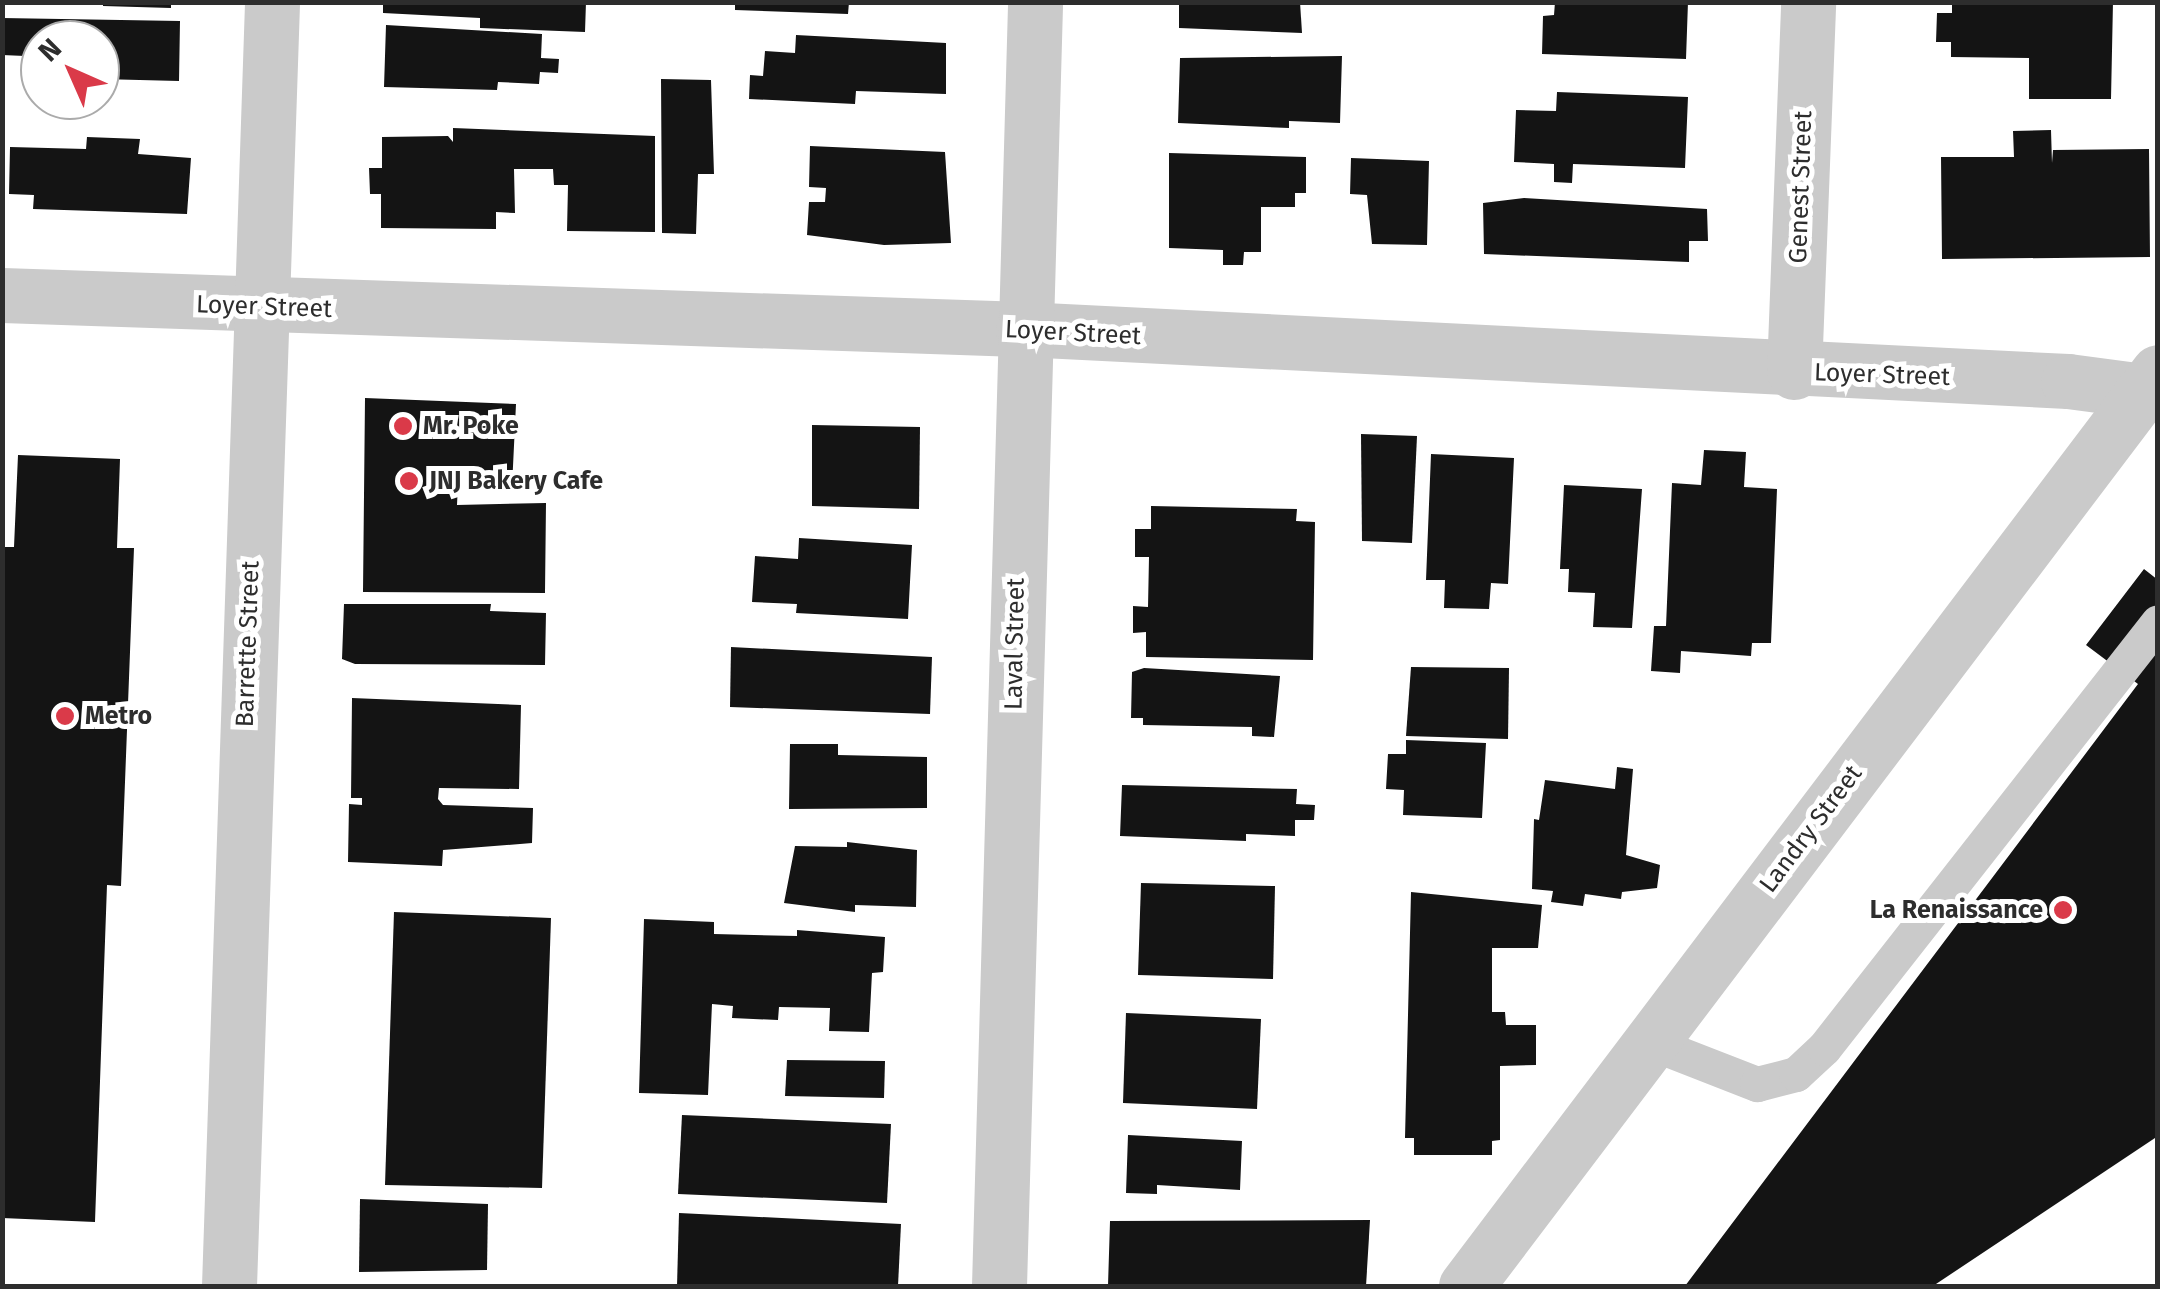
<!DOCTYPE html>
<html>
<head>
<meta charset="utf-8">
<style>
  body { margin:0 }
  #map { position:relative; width:2160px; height:1289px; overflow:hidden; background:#fff; font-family:"Fira Sans",sans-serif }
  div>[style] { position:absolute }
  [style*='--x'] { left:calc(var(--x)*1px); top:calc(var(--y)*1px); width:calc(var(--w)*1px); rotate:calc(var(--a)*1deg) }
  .building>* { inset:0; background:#141414 }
  .lane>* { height:35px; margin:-17.5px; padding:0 17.5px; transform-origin:17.5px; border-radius:17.5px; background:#cacaca }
  .street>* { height:55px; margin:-27.5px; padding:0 27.5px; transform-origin:27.5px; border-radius:27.5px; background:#cacaca }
  .dots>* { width:28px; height:28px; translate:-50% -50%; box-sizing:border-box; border:5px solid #fff; border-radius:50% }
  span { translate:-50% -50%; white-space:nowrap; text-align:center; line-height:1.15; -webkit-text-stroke:10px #fff; paint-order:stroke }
  .street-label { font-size:25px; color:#2d2d2d }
  .poi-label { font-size:25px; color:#2d2d2d; font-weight:700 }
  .left { translate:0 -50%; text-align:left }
  .right { translate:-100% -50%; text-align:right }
  .frame { position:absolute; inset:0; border:5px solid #2d2d2d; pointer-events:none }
  .north { position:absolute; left:20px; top:20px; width:100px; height:100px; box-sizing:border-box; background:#fff; border:2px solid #ababab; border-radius:50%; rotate:315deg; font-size:28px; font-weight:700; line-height:40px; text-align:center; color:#2d2d2d }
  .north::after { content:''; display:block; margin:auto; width:35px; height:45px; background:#da3a49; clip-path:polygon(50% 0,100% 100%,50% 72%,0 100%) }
</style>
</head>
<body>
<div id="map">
  <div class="building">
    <div style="clip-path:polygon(103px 2px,171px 2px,171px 8px,103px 6px)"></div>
    <div style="clip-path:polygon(383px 2px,586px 2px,585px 32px,480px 28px,480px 18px,383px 13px)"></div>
    <div style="clip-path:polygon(735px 2px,849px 2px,848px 14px,735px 10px)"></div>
    <div style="clip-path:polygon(1179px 2px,1300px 2px,1302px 33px,1179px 28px)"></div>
    <div style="clip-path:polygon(1555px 2px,1688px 2px,1686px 59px,1542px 54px,1543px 16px,1554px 15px)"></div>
    <div style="clip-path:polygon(1952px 2px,2113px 2px,2111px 99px,2029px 99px,2029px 58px,1951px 57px,1951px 42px,1936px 42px,1937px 13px,1952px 13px)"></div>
    <div style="clip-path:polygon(2px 18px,180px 21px,179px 81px,100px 79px,100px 40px,40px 40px,40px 78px,35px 78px,24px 75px,25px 56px,2px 55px)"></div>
    <div style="clip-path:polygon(386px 25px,542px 34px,541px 58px,559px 59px,558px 73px,540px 72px,539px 84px,498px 82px,497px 90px,384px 87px)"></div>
    <div style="clip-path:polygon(796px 35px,946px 43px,946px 94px,856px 91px,855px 104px,749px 99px,750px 75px,763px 76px,765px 51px,795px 53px)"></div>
    <div style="clip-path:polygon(1342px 56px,1340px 123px,1289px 121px,1289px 128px,1178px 123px,1180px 58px)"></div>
    <div style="clip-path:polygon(661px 79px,711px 80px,714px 174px,698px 174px,696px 234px,662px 233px)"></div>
    <div style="clip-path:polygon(1557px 92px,1688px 97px,1685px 168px,1573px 164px,1572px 183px,1554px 182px,1554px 164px,1514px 162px,1516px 110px,1556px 111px)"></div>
    <div style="clip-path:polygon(453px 128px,655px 136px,655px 232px,567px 231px,568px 185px,554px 185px,553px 169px,514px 169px,515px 213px,496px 212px,496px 229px,381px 228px,381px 194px,370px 194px,369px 168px,382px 168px,382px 137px,448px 136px,453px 142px)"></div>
    <div style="clip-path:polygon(2051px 130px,2052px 163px,2053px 150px,2149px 149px,2150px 257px,1942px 259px,1941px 157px,2014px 157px,2013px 131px)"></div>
    <div style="clip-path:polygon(87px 137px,140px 139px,138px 154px,191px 158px,187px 214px,33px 209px,34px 195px,9px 194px,10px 147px,86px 149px)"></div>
    <div style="clip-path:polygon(810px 146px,945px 152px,951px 243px,884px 245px,807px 235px,809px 202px,825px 202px,826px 188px,809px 187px)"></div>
    <div style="clip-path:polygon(1169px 153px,1306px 157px,1306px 193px,1295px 193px,1295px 207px,1261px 207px,1261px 252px,1244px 252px,1243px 265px,1223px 265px,1223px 250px,1169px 248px)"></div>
    <div style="clip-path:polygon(1351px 158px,1429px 161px,1427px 245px,1372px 244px,1367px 195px,1350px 194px)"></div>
    <div style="clip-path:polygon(1524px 198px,1707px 209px,1708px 241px,1689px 241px,1689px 262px,1484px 254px,1483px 203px)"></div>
    <div style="clip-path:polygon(365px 398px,516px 404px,512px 487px,458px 484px,457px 505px,546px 503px,545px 593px,363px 592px)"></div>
    <div style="clip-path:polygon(812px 425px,920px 427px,919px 509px,812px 506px)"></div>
    <div style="clip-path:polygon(1361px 434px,1417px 436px,1412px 543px,1362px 541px)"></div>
    <div style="clip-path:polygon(1704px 450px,1746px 452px,1744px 487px,1777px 489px,1771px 643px,1752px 643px,1751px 656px,1681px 651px,1680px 673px,1651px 671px,1654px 626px,1666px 626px,1672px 483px,1701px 485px)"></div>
    <div style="clip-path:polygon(1431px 454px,1514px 458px,1508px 584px,1491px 583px,1489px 609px,1444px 608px,1445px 580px,1426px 580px)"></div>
    <div style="clip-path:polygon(18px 455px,120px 459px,117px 548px,134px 548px,121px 886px,107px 885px,95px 1222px,2px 1218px,2px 547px,14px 547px)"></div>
    <div style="clip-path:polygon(1564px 485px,1642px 489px,1632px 628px,1593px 627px,1595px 593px,1568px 592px,1569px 569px,1560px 569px)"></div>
    <div style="clip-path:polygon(1151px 506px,1297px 509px,1296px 521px,1315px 522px,1313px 660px,1146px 657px,1146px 632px,1133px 633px,1133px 606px,1148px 607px,1149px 557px,1135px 557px,1135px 529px,1151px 529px)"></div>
    <div style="clip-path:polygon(799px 538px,912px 545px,908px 619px,796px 613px,797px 604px,752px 602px,755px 556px,798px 559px)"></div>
    <div style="clip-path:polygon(2144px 569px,2158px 580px,2158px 1136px,1933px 1286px,1685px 1286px,2138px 684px,2086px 645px)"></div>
    <div style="clip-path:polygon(344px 604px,491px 604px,490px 611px,546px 613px,545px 665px,355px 664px,342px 659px)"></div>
    <div style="clip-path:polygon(731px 647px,932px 657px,930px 714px,730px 707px)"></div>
    <div style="clip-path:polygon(1411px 667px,1509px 668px,1508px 739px,1406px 736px)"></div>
    <div style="clip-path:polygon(1144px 668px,1280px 676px,1274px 737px,1252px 736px,1252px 727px,1143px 725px,1143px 718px,1131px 718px,1132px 672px)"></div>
    <div style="clip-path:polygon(352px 698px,521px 705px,519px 789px,439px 788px,438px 799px,443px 805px,533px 808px,532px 843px,443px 850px,442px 866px,348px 862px,349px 804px,362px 805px,362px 798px,351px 798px)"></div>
    <div style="clip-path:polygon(1406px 740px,1486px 743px,1482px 818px,1403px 815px,1404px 790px,1386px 789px,1388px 754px,1406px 754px)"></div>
    <div style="clip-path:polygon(790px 744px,838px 744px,838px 755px,927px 757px,927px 808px,789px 809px)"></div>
    <div style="clip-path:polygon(1617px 767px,1633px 769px,1626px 855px,1660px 865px,1657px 888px,1622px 892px,1621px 899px,1585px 894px,1583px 906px,1551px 902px,1553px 891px,1532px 889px,1534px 819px,1539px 820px,1545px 780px,1615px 789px)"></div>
    <div style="clip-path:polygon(1122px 785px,1297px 789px,1296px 804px,1315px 805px,1314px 820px,1295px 820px,1295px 836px,1246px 834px,1246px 841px,1120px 836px)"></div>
    <div style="clip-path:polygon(847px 842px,917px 850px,916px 907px,855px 905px,855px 912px,784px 903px,795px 846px,847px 847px)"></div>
    <div style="clip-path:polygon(1141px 883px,1275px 886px,1273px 979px,1138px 975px)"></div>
    <div style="clip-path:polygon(1411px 892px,1542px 905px,1538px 948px,1492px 948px,1492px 1012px,1505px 1012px,1506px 1025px,1536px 1025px,1536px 1065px,1500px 1066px,1500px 1140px,1492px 1141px,1492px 1155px,1414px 1155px,1414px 1138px,1405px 1138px)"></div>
    <div style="clip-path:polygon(394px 912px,551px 918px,542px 1188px,385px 1185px)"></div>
    <div style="clip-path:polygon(644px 919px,714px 922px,714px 934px,797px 936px,797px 930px,885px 937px,883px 972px,872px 973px,869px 1032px,829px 1031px,830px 1008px,779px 1007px,778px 1020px,732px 1018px,733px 1006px,712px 1004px,708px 1095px,639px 1093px)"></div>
    <div style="clip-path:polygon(1126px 1013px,1261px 1019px,1257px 1109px,1123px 1103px)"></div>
    <div style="clip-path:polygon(787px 1060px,885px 1061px,884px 1098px,785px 1096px)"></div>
    <div style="clip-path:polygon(682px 1115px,891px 1124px,887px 1203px,678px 1194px)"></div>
    <div style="clip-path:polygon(1128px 1135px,1242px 1141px,1240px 1190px,1157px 1185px,1157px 1194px,1126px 1193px)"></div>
    <div style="clip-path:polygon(360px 1199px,488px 1204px,487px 1270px,359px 1272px)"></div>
    <div style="clip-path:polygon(679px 1213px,901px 1224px,898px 1286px,677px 1286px)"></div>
    <div style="clip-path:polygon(1370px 1220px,1366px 1286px,1108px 1286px,1110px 1221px)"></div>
  </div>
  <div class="lane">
    <div style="--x:1649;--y:1042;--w:116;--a:21.3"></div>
    <div style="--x:1757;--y:1084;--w:40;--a:-14.4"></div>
    <div style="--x:1796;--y:1074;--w:38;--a:-43"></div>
    <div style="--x:1824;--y:1048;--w:541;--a:-51.9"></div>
  </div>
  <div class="street">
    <div style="--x:2;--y:295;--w:1022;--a:1.91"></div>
    <div style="--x:1023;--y:329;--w:1046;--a:2.85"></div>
    <div style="--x:2068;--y:381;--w:76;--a:7.6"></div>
    <div style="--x:1794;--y:372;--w:370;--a:-87.8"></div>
    <div style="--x:229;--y:1286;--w:1285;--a:-88.08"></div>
    <div style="--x:999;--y:1286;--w:1285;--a:-88.39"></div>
    <div style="--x:1466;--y:1286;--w:1146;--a:-52.87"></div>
  </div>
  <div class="dots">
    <div style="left:403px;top:426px;background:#da3a49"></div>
    <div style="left:409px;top:481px;background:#da3a49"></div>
    <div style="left:65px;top:716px;background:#da3a49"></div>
    <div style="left:2063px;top:910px;background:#da3a49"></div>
  </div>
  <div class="street-label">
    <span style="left:1801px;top:187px;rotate:-88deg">Genest Street</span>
    <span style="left:264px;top:307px;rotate:2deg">Loyer Street</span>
    <span style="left:1073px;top:333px;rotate:3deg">Loyer Street</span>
    <span style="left:1882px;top:375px;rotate:2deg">Loyer Street</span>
    <span style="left:248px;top:644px;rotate:-88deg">Barrette Street</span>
    <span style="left:1015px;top:644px;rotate:-89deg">Laval Street</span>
    <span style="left:1811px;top:829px;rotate:-53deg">Landry Street</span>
  </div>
  <div class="poi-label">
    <span class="left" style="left:423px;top:426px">Mr. Poke</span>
    <span class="left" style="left:429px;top:481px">JNJ Bakery Cafe</span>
    <span class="left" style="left:85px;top:716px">Metro</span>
    <span class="right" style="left:2043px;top:910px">La Renaissance</span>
  </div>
  <div class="frame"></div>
  <div class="north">N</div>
</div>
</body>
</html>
